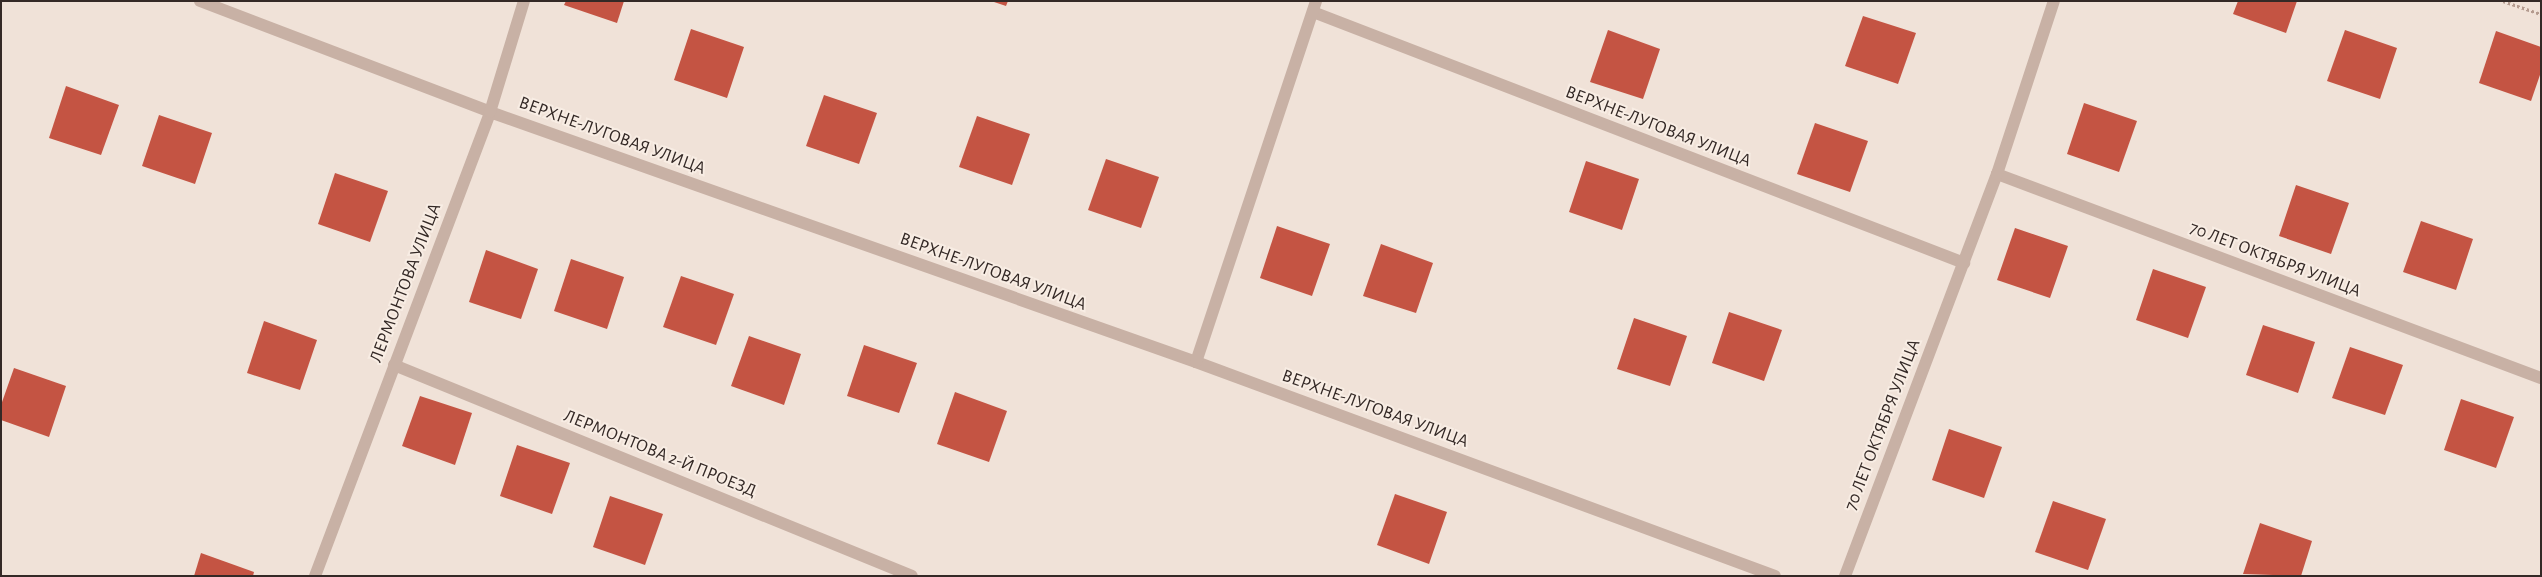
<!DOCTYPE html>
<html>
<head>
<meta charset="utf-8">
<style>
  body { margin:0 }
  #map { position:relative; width:2542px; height:577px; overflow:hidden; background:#f0e2d8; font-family:"Alegreya Sans",sans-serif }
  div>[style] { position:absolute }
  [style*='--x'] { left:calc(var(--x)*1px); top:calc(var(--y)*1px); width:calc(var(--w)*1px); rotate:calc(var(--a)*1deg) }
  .building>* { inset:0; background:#c45443 }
  .path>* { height:3px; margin-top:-1.5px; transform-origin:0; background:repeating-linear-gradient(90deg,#b49b8f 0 2.5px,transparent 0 5px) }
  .minor>* { height:12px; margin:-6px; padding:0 6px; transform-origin:6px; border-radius:6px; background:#c8b1a5 }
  span { translate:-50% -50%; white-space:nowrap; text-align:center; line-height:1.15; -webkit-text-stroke:4px #f8ede4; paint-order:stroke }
  .street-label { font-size:18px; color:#342926 }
  .frame { position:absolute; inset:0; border:2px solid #342926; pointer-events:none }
</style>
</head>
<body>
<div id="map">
  <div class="building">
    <div style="clip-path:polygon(566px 1px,624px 1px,617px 23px,564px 5px)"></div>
    <div style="clip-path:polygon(991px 1px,1008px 1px,1006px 6px)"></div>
    <div style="clip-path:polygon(2238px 1px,2297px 1px,2286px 33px,2233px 14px)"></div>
    <div style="clip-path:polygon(1863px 16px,1916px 33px,1898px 84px,1845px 66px)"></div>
    <div style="clip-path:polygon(691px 29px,744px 47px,727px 98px,674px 80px)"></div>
    <div style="clip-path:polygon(1608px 30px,1660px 49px,1643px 99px,1590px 82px)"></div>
    <div style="clip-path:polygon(2345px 30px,2397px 48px,2380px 99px,2327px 81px)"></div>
    <div style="clip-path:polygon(2496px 31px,2541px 47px,2541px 72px,2531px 101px,2479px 83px)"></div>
    <div style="clip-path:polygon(66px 86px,119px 105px,101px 155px,49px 138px)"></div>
    <div style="clip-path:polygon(824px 95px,877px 113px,859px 164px,806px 146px)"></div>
    <div style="clip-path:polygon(2084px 103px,2137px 121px,2119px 172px,2067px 154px)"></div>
    <div style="clip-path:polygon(159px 115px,212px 133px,195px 184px,142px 166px)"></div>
    <div style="clip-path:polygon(977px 116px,1030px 134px,1012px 185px,959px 167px)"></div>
    <div style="clip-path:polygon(1815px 123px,1868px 141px,1850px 192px,1797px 174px)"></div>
    <div style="clip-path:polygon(1106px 159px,1159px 177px,1141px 228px,1088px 210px)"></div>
    <div style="clip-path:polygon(1586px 161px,1639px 179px,1622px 230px,1569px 212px)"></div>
    <div style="clip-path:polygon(335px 173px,388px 191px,370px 242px,318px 224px)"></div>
    <div style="clip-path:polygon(2296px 185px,2349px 203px,2331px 254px,2279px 236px)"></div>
    <div style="clip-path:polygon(2421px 221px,2473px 239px,2456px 290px,2403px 272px)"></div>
    <div style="clip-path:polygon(1277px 226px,1330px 244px,1312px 296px,1260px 278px)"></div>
    <div style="clip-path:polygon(2015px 228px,2068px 246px,2050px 298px,1997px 280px)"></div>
    <div style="clip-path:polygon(1381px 244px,1433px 263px,1416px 313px,1363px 296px)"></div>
    <div style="clip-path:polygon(486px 250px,538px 269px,521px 319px,469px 302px)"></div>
    <div style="clip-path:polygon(571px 259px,624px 277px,607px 329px,554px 311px)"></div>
    <div style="clip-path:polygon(2153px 269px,2206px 287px,2188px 338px,2136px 320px)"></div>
    <div style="clip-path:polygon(681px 276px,734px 294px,716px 345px,663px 327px)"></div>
    <div style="clip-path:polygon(1729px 312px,1782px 330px,1764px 381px,1712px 363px)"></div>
    <div style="clip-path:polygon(1634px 318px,1687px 336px,1670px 386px,1617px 369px)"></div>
    <div style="clip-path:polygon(264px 321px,317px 340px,300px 390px,247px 373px)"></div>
    <div style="clip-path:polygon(2263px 325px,2315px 342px,2298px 393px,2246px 375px)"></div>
    <div style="clip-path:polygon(749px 336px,801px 354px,784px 405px,731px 386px)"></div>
    <div style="clip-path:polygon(864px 345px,917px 363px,899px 413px,847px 396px)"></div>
    <div style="clip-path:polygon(2350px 347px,2403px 365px,2385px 415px,2332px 398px)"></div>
    <div style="clip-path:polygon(14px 368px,66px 386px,49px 437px,1px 420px,1px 405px)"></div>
    <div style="clip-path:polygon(955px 392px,1007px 411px,989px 462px,937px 444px)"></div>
    <div style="clip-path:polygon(420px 396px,472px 413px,455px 465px,402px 446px)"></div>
    <div style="clip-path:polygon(2461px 399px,2514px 417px,2496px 468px,2444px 450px)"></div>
    <div style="clip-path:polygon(1949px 429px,2002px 447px,1984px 498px,1932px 480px)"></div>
    <div style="clip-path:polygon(517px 445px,570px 463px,552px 514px,500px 496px)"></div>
    <div style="clip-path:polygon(1395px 494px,1447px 512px,1429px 564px,1377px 545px)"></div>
    <div style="clip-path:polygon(610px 496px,663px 514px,645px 565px,593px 547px)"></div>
    <div style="clip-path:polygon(2053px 501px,2106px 519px,2088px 570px,2035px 552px)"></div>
    <div style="clip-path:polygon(2260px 523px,2312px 541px,2301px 576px,2243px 574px)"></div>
    <div style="clip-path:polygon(201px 553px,254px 572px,253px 576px,194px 576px)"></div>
  </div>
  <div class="path">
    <div style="--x:2503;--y:1;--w:40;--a:18.9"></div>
  </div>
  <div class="minor">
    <div style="--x:200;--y:1;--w:311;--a:20.9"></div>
    <div style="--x:490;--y:112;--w:749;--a:19.5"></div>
    <div style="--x:1196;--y:362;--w:617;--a:20.28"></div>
    <div style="--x:1313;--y:12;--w:698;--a:21.08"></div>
    <div style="--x:1997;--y:174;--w:581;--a:20.56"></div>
    <div style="--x:1196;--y:362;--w:380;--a:-71.6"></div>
    <div style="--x:394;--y:365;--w:559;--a:22.16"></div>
    <div style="--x:315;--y:576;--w:496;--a:-69.3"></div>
    <div style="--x:490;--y:112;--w:116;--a:-73"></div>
    <div style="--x:1845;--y:576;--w:430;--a:-69.3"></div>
    <div style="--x:1997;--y:174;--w:182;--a:-71.8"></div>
  </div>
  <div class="street-label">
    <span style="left:1658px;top:127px;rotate:21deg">ВЕРХНЕ-ЛУГОВАЯ УЛИЦА</span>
    <span style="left:612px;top:136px;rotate:20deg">ВЕРХНЕ-ЛУГОВАЯ УЛИЦА</span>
    <span style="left:2275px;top:260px;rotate:21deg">70 ЛЕТ ОКТЯБРЯ УЛИЦА</span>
    <span style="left:993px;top:272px;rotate:20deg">ВЕРХНЕ-ЛУГОВАЯ УЛИЦА</span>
    <span style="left:406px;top:283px;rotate:-69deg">ЛЕРМОНТОВА УЛИЦА</span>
    <span style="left:1375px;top:409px;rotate:20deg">ВЕРХНЕ-ЛУГОВАЯ УЛИЦА</span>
    <span style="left:1883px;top:425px;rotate:-69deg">70 ЛЕТ ОКТЯБРЯ УЛИЦА</span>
    <span style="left:660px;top:454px;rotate:22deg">ЛЕРМОНТОВА 2-Й ПРОЕЗД</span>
  </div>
  <div class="frame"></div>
</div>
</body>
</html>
